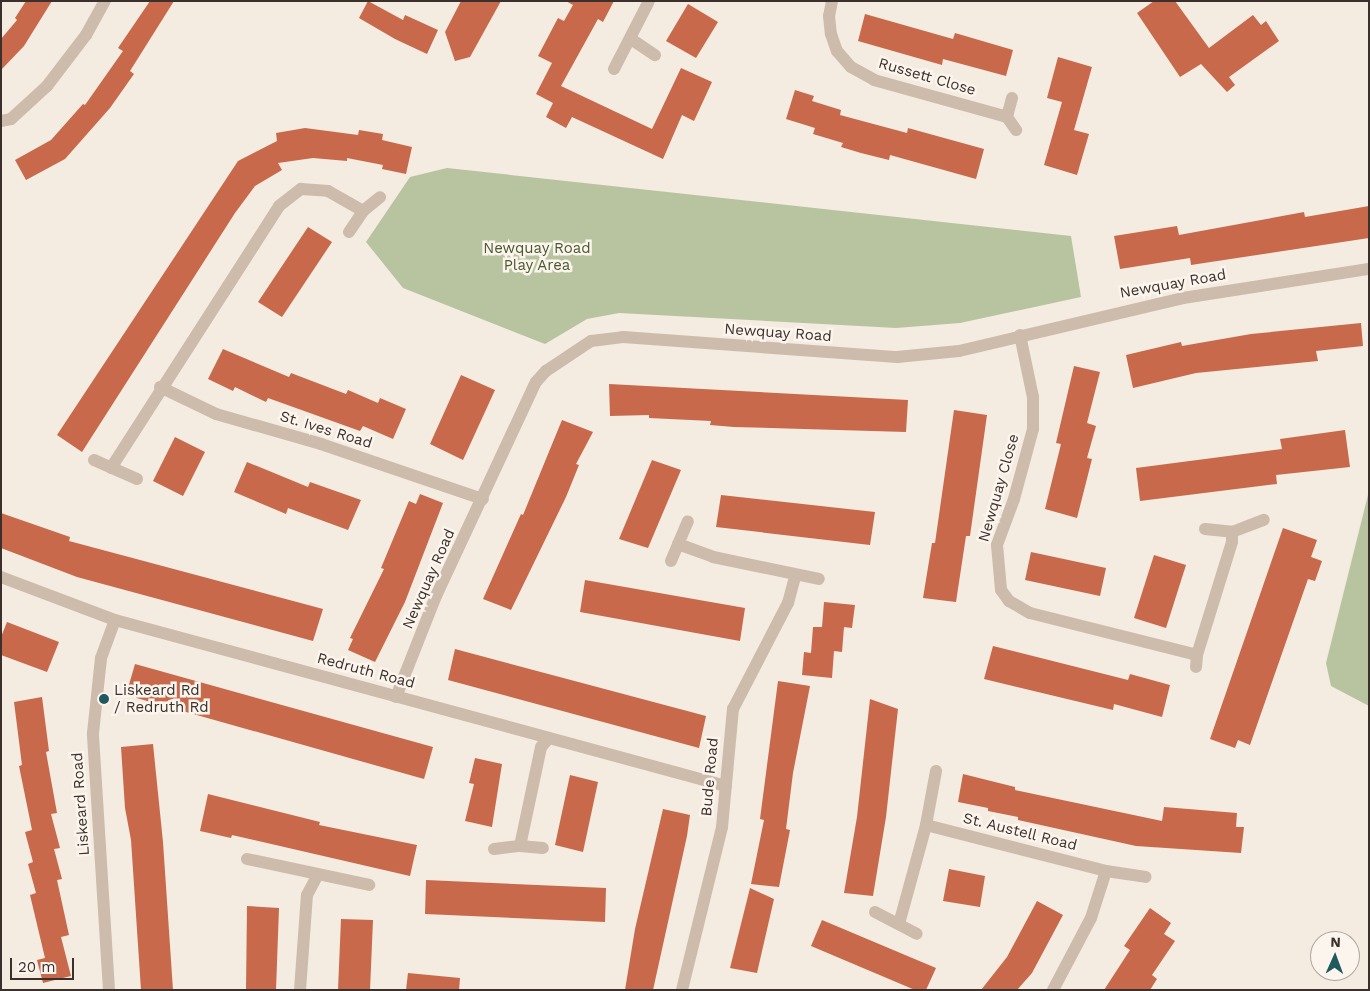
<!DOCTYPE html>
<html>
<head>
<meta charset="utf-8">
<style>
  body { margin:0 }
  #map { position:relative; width:1370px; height:991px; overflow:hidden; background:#f4ebe1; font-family:"Work Sans",sans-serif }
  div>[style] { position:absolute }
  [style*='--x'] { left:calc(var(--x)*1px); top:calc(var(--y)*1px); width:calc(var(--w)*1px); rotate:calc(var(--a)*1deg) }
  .green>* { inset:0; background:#b8c4a0 }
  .building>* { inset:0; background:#c8694b }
  .street>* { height:12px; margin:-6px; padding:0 6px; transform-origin:6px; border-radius:6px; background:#cdbbac }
  .dots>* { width:14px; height:14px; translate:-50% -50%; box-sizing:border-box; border:2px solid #fbf5ee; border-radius:50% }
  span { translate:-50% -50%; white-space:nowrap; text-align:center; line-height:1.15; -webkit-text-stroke:5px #fbf5ee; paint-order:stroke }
  .street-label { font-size:15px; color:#3b302b }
  .park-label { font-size:15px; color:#4a5a2e }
  .poi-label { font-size:15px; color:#3b302b }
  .left { translate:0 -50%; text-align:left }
  .frame { position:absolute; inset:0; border:2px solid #3b302b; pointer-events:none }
  .north { position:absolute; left:1310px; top:931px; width:50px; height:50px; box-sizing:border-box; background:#fbf5ee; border:1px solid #aea6a0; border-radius:50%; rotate:2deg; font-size:14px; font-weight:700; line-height:20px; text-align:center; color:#3b302b }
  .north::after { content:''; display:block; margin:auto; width:18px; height:22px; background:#1f5a5e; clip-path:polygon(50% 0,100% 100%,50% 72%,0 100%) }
  .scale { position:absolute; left:10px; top:958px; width:64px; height:22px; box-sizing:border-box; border:2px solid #3b302b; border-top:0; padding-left:6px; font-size:15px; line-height:18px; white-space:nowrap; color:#3b302b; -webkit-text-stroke:4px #fbf5ee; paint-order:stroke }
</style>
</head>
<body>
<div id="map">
  <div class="green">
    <div style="clip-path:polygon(447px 168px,1071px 236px,1081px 297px,960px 323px,896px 328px,619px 313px,587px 319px,545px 344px,403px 288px,366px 242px,410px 177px)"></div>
    <div style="clip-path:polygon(1369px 491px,1369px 706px,1331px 686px,1326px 663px)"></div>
  </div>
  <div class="building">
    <div style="clip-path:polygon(26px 1px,52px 1px,24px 46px,1px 70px,1px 39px,17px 20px,15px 18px)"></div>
    <div style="clip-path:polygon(150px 1px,174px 1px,130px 71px,134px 74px,110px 108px,65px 159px,26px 180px,15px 160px,51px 140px,83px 104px,85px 105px,123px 51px,118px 48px)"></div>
    <div style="clip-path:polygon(368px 1px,403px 20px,405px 15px,438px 30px,427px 54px,395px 39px,359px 18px)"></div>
    <div style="clip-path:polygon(461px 1px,501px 1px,470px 57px,455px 61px,445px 32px)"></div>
    <div style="clip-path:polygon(566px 1px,614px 1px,603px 22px,598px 19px,561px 86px,652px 129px,681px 68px,712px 82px,694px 121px,682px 115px,663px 159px,572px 117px,566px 128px,546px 117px,553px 103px,536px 94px,552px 63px,538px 56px,558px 18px,564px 21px,573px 5px)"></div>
    <div style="clip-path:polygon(1154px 1px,1175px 1px,1209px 48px,1253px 15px,1261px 25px,1266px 21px,1279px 41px,1229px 77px,1235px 85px,1227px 92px,1201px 64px,1180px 77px,1137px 13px)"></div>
    <div style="clip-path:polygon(688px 4px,718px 22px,696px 58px,666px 41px)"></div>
    <div style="clip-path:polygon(865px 14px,953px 39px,955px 33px,1013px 50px,1006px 76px,943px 59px,942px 65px,858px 41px)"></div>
    <div style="clip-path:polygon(1058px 57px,1092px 67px,1074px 130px,1089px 134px,1077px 175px,1044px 165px,1062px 102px,1047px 98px)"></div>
    <div style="clip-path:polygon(795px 90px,814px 96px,812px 101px,841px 110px,840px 115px,907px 133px,908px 128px,984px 149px,976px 179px,890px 155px,889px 160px,861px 153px,841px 147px,843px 143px,813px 134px,815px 128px,786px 119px)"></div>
    <div style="clip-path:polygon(305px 128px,358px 135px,359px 130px,383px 134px,382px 140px,412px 147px,406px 174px,382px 169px,383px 165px,347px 158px,347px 161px,313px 158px,278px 163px,282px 170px,255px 186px,235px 213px,82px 452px,57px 435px,238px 161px,277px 141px,276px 133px)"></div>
    <div style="clip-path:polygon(1369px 206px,1369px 238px,1191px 265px,1190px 258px,1120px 269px,1114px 236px,1177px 226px,1179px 235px,1304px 212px,1305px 217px)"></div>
    <div style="clip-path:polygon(308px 227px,332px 242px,282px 317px,258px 302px)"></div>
    <div style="clip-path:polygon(1361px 323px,1363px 346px,1316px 351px,1318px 361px,1196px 373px,1133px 388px,1126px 355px,1181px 342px,1182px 346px,1251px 334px)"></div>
    <div style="clip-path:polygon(223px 349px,289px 377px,291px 373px,346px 394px,348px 390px,378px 403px,380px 398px,406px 409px,393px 439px,363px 426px,360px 431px,268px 398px,266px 402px,235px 387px,233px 391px,208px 379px)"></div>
    <div style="clip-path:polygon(1074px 366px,1100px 372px,1087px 423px,1096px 426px,1087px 458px,1092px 459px,1077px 518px,1045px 509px,1061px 444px,1056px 443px)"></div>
    <div style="clip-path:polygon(461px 375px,495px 390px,463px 460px,430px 444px)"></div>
    <div style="clip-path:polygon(609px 384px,908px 400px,906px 432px,734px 427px,710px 425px,711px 421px,649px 418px,649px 415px,610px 416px)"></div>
    <div style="clip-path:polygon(954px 410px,987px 415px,970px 536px,966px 536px,956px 602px,923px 598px,932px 543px,935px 543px)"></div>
    <div style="clip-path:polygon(562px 420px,593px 432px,576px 464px,579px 465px,566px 497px,511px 610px,483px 599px,521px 514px,523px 515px)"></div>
    <div style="clip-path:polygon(1345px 430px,1350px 467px,1276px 475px,1277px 484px,1140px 501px,1136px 468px,1282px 449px,1280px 439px)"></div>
    <div style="clip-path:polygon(175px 437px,205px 452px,183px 496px,153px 481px)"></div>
    <div style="clip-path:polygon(652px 460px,681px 470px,648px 548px,619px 539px)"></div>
    <div style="clip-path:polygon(247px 462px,308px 487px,310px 482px,361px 500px,348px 530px,288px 508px,286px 514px,234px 492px)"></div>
    <div style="clip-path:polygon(420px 494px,443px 503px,405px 602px,375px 662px,348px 650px,353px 639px,350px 638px,384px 569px,381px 568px,409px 501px,416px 504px)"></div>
    <div style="clip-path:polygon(721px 495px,875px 512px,870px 545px,716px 527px)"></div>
    <div style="clip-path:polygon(1px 513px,70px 537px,69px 541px,323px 609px,313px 641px,77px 577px,1px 548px)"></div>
    <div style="clip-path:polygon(1283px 528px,1317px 540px,1311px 557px,1322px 561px,1315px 581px,1308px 579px,1250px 745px,1238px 740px,1235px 748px,1210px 739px)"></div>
    <div style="clip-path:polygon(1031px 552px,1106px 568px,1100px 596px,1025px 580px)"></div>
    <div style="clip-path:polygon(1154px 555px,1186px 565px,1166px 628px,1134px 618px)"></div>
    <div style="clip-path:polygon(585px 580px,745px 608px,740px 641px,580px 612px)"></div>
    <div style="clip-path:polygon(824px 602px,855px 605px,852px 628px,844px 627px,842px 652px,834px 651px,832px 678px,802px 675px,804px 652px,811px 653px,813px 627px,822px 627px)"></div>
    <div style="clip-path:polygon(7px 622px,59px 642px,47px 672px,1px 655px,1px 637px)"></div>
    <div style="clip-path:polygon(993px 646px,1128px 680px,1130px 674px,1170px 685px,1162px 717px,1114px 704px,1113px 710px,984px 679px)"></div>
    <div style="clip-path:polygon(455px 649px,706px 716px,699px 748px,448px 680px)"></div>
    <div style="clip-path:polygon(135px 664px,433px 747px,424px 779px,126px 695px)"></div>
    <div style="clip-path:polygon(778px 681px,810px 686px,793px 773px,786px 829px,790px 830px,779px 887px,751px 884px,764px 820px,760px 819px)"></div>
    <div style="clip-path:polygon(42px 697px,49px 751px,46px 752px,57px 813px,51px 814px,60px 848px,54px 849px,62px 879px,57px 880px,69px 935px,61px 937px,71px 976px,43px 983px,37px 960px,45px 958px,30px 895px,36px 893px,28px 864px,33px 862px,25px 832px,32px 830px,19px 766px,22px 765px,14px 702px)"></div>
    <div style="clip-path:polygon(870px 699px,898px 709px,886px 817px,873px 896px,844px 893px,857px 817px)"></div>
    <div style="clip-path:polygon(153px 744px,163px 842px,173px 990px,141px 990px,131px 840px,125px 808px,121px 747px)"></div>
    <div style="clip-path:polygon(475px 758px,502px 764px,492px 827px,465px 821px,474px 784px,469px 783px)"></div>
    <div style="clip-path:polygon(963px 774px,1015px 787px,1015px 790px,1162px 821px,1164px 807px,1237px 813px,1236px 827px,1244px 827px,1241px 853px,1136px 846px,1018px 820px,1018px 817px,988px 811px,988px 808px,958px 802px)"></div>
    <div style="clip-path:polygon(570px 775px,598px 782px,583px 852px,555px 845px)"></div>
    <div style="clip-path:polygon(208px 794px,320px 822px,319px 825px,417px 845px,410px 876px,232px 835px,231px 838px,200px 831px)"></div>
    <div style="clip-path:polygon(663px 809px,690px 815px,687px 836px,653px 990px,625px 990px,635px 929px)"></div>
    <div style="clip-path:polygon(949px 869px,985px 876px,980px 907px,943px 901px)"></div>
    <div style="clip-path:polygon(426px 880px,606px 888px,605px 922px,425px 914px)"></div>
    <div style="clip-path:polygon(750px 888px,774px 899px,757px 973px,730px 968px)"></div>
    <div style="clip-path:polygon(1037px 901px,1063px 915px,1032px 973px,1017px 990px,981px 990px,1007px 957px)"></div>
    <div style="clip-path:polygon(247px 906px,279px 908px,276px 990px,246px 990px)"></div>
    <div style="clip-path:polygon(1150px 908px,1171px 923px,1164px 934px,1175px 941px,1152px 975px,1157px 979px,1150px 990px,1104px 990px,1130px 950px,1124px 946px)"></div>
    <div style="clip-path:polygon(341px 919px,373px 920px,370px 990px,338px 990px)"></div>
    <div style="clip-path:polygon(822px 920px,936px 968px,926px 990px,915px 990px,811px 946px)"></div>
    <div style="clip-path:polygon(408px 973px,460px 978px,459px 990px,406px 990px)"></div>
  </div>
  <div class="street">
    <div style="--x:832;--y:1;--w:15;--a:101"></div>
    <div style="--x:829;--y:16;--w:18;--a:84"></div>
    <div style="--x:831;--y:34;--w:18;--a:71"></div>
    <div style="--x:837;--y:51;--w:21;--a:49"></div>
    <div style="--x:851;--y:67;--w:26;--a:29"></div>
    <div style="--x:874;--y:80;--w:138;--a:15.5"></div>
    <div style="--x:631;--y:39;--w:29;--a:34"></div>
    <div style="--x:614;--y:69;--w:76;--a:-62.8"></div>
    <div style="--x:1012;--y:98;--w:20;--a:105"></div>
    <div style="--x:1007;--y:117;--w:16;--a:55"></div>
    <div style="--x:1;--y:121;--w:10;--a:-11"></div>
    <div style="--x:11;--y:119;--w:49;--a:-42.5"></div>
    <div style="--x:47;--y:86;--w:64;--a:-52.6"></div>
    <div style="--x:86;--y:35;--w:39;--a:-61"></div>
    <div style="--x:349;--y:232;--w:25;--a:-56"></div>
    <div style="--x:363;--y:211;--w:22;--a:-39"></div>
    <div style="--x:1020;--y:335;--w:63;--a:78.2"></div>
    <div style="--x:1033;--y:397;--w:32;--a:90"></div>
    <div style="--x:1033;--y:429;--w:73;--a:105.2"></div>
    <div style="--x:1014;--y:499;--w:49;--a:110.3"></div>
    <div style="--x:997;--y:545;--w:45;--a:84.9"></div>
    <div style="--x:1001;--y:590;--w:14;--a:54"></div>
    <div style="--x:1009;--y:601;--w:24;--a:30"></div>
    <div style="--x:1030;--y:613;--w:172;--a:14.1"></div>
    <div style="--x:160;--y:387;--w:62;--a:25.7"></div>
    <div style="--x:216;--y:414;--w:109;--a:15.9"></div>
    <div style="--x:321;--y:444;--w:171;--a:18.8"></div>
    <div style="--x:94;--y:460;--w:47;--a:23.8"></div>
    <div style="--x:111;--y:468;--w:311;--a:-57.3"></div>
    <div style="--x:279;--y:206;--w:28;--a:-38"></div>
    <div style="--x:301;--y:189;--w:27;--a:4"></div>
    <div style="--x:328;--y:191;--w:40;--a:29.7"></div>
    <div style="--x:1205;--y:529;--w:27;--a:6"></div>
    <div style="--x:1232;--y:532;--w:34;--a:-21"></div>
    <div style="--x:678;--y:544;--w:37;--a:20"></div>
    <div style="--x:713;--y:557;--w:108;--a:11.7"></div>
    <div style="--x:671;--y:561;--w:43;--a:-67"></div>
    <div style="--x:1;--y:577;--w:122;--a:20.7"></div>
    <div style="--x:115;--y:620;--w:633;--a:15.2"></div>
    <div style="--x:1196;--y:667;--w:12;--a:-85"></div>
    <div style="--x:1197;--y:655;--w:118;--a:-72.8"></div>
    <div style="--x:1232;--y:542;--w:10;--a:-90"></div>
    <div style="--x:396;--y:697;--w:109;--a:-68.4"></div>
    <div style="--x:436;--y:596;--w:236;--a:-65"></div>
    <div style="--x:536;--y:382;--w:15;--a:-48"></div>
    <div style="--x:546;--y:371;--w:54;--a:-33.7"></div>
    <div style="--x:591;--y:341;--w:32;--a:-7"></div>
    <div style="--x:623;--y:337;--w:275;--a:4.2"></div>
    <div style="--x:897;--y:357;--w:62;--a:-5.5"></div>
    <div style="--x:959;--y:351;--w:230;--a:-13.3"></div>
    <div style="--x:1183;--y:298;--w:188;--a:-8.9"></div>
    <div style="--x:926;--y:825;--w:186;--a:14.3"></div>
    <div style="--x:1106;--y:871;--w:40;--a:8.5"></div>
    <div style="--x:520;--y:846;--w:101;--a:-78"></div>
    <div style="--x:541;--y:747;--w:11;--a:-49"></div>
    <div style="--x:494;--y:849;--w:26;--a:-7"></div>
    <div style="--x:520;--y:846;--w:23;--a:5"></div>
    <div style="--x:247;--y:859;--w:125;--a:12"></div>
    <div style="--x:875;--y:912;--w:47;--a:27.6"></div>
    <div style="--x:899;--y:924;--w:103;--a:-74.7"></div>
    <div style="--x:926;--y:825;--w:55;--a:-79.5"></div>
    <div style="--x:109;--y:990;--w:257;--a:-93.6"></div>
    <div style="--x:93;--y:733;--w:75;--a:-83.9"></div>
    <div style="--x:101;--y:658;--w:40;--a:-69.8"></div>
    <div style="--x:300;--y:990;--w:95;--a:-85.8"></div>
    <div style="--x:307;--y:895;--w:21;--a:-62"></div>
    <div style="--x:682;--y:990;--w:168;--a:-76.2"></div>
    <div style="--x:722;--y:827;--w:119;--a:-84.7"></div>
    <div style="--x:733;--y:709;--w:119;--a:-62.6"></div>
    <div style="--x:788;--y:603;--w:28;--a:-75"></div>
    <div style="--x:1053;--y:990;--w:81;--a:-62.2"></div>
    <div style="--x:1091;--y:918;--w:49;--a:-72.3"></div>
  </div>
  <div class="dots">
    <div style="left:104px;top:699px;background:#1f5a5e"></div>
  </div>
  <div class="street-label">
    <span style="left:927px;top:77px;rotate:16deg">Russett Close</span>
    <span style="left:1173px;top:284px;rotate:-10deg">Newquay Road</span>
    <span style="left:778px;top:333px;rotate:4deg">Newquay Road</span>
    <span style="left:326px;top:430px;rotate:17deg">St. Ives Road</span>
    <span style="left:999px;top:488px;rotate:-74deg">Newquay Close</span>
    <span style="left:429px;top:579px;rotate:-66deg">Newquay Road</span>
    <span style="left:366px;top:671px;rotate:15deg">Redruth Road</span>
    <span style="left:710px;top:777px;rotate:-85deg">Bude Road</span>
    <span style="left:81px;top:804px;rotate:-94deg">Liskeard Road</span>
    <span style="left:1020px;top:832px;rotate:14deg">St. Austell Road</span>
  </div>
  <div class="park-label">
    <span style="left:537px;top:257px">Newquay Road<br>Play Area</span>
  </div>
  <div class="poi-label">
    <span class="left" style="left:114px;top:699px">Liskeard Rd<br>/ Redruth Rd</span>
  </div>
  <div class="frame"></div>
  <div class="north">N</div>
  <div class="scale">20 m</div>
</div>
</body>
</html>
